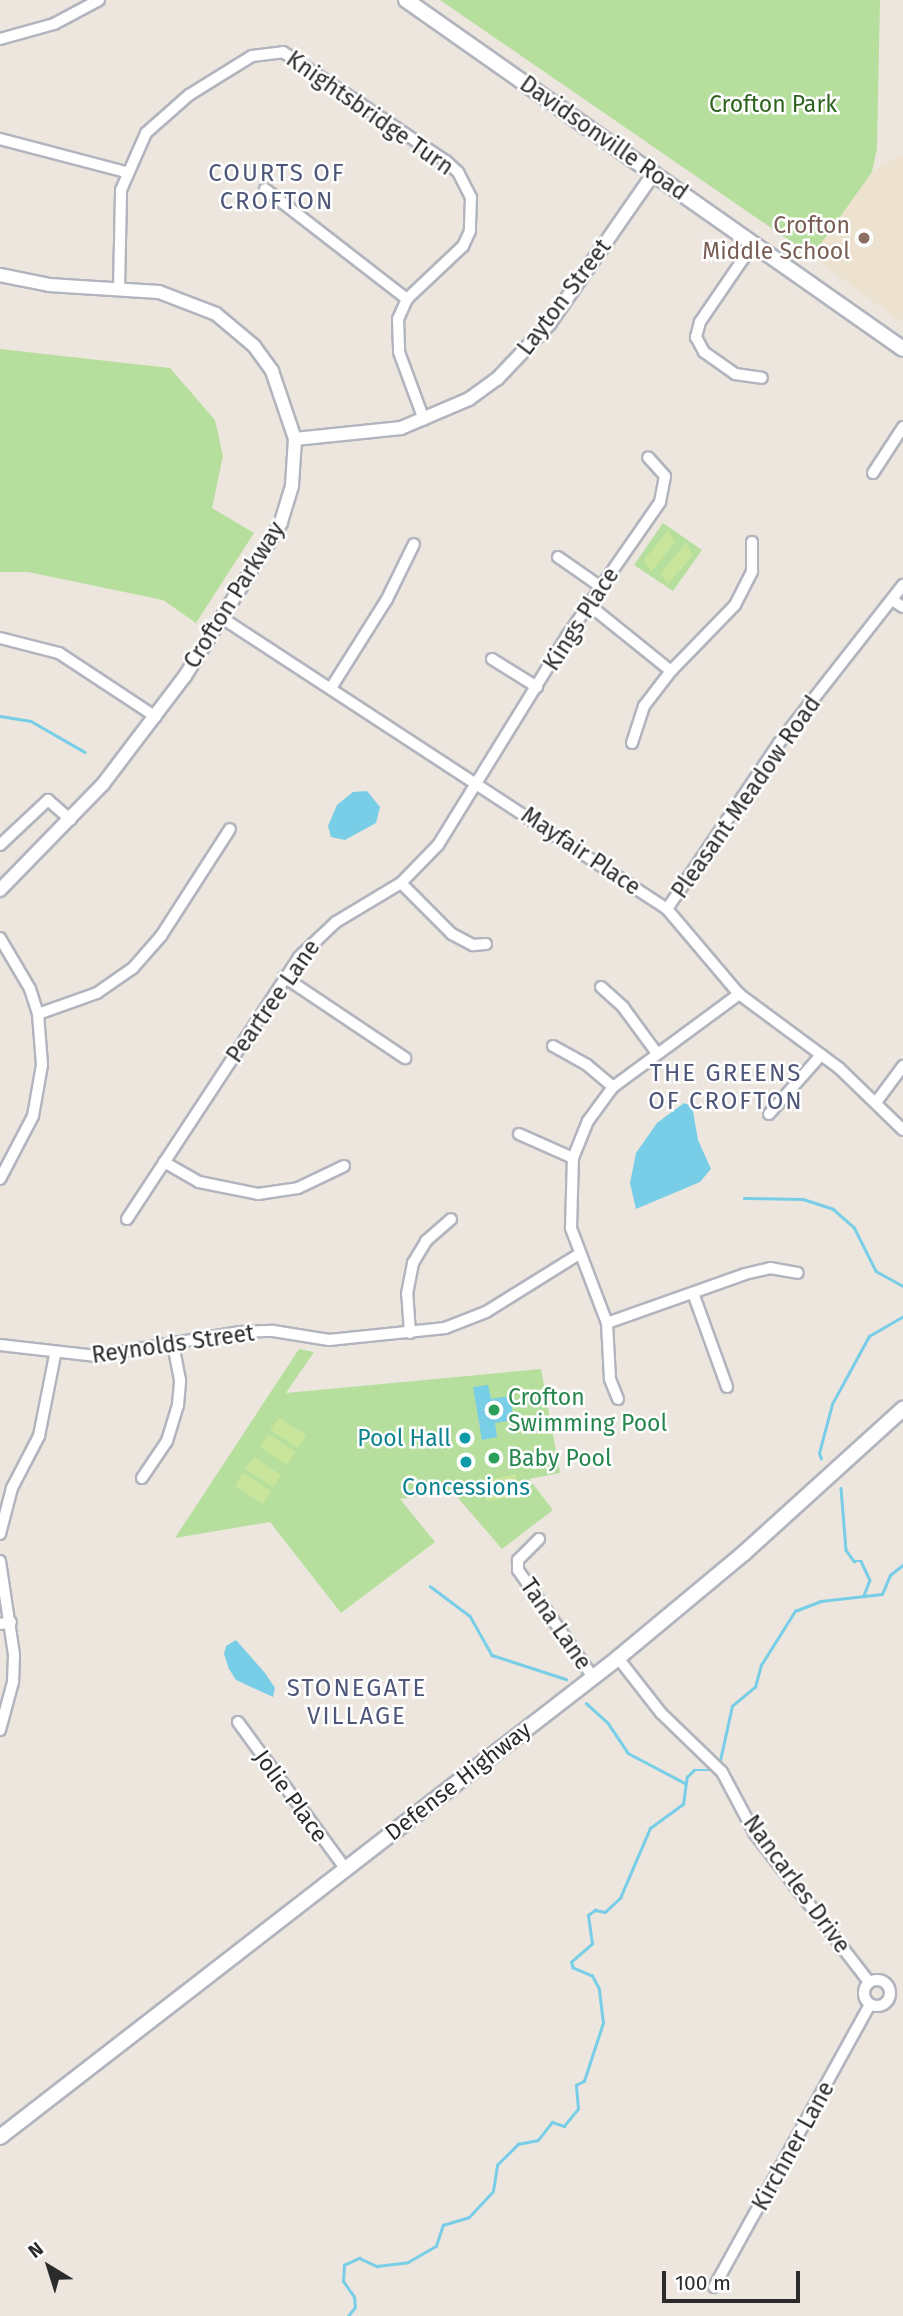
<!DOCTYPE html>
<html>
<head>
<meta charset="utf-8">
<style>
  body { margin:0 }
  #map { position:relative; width:903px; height:2316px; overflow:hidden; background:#ece6de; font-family:"Fira Sans",sans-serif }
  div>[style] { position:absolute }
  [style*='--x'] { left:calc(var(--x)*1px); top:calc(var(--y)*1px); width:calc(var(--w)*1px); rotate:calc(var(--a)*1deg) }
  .education>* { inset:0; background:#ece2cf }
  .green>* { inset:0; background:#b6df9e }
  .pitch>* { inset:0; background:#c8e59b }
  .water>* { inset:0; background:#78cde7 }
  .stream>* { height:2.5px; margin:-1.25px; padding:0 1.25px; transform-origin:1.25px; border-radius:1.25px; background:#78cde7 }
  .roads { filter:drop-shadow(2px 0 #b2b5be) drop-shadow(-2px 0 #b2b5be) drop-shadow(0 2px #b2b5be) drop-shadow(0 -2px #b2b5be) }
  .minor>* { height:10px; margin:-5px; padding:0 5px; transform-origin:5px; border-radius:5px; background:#fff }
  .minor>.ring { margin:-5px; padding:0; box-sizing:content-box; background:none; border:10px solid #fff; border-radius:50% }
  .tertiary>* { height:12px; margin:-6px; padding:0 6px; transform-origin:6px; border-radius:6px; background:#fff }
  .secondary>* { height:14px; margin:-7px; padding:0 7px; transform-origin:7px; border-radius:7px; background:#fff }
  .dots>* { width:19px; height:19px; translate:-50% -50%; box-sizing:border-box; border:4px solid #fff; border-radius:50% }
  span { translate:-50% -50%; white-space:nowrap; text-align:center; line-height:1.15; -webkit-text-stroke:5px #fff; paint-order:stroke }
  .park-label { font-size:23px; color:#2f641f }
  .street-label { font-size:23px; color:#2b2b2b }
  .education-label { font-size:23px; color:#785e54 }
  .right { translate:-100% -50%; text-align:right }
  .leisure-label { font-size:23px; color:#27864d }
  .left { translate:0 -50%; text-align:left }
  .culture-label { font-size:23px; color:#0d838f }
  .neighbourhood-label { font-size:24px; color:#4e5779; letter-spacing:2px }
  .north { position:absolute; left:14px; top:2232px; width:70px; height:70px; -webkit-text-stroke:5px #fff; paint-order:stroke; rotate:322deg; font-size:19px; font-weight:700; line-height:28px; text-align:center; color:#2b2b2b }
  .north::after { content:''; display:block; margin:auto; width:24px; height:32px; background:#2b2b2b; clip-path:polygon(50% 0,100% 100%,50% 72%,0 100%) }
  .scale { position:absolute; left:662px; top:2271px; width:138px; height:32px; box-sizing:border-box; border:4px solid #2b2b2b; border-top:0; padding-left:9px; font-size:21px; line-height:24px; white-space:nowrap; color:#2b2b2b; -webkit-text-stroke:5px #fff; paint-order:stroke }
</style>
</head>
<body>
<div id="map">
  <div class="education">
    <div style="clip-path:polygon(903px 154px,903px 323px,812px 256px,854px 192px,872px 172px)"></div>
  </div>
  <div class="green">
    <div style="clip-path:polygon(440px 0,880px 0,877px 149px,872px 172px,812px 256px)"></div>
    <div style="clip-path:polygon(0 349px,170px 368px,215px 420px,223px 456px,212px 508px,254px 533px,196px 623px,163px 600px,28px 572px,0 572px)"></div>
    <div style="clip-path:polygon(663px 523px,702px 550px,673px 591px,634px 565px)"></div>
    <div style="clip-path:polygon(299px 1349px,314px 1352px,286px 1393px,541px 1369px,560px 1473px,529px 1479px,553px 1510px,502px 1549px,452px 1491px,400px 1499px,435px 1542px,341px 1613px,270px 1522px,175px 1538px)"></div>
  </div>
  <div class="pitch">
    <div style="clip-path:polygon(668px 531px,675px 542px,651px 572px,644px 560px)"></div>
    <div style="clip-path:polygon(686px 543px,693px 555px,668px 584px,661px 573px)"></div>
    <div style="clip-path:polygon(279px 1418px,306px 1435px,298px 1448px,270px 1430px)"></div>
    <div style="clip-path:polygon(268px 1434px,296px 1452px,287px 1465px,260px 1447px)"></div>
    <div style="clip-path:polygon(254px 1457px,281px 1475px,273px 1487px,245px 1469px)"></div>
    <div style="clip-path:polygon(243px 1473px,271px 1491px,263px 1504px,235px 1486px)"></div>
    <div style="clip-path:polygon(516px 1474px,520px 1495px,487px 1501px,483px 1481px)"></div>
  </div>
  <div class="water">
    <div style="clip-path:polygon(367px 791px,380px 807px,376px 823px,345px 840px,331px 837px,328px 826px,337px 805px,353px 792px)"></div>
    <div style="clip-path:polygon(684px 1103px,692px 1106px,698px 1140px,711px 1169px,700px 1182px,636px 1209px,630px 1183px,636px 1153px,657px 1123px)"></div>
    <div style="clip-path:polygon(488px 1385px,491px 1399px,510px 1396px,514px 1420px,495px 1423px,497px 1437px,482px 1440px,473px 1387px)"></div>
    <div style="clip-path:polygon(236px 1640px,265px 1673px,275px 1688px,273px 1697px,236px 1680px,229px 1669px,224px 1654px,226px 1646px)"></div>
  </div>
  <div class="stream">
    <div style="--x:0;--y:716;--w:31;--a:9"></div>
    <div style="--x:31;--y:721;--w:62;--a:29.9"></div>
    <div style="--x:744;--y:1198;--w:59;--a:1"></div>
    <div style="--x:803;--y:1199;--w:32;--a:18"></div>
    <div style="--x:833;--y:1209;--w:28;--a:41"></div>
    <div style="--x:854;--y:1227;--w:49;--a:63.4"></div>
    <div style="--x:876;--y:1271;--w:31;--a:29"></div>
    <div style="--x:821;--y:1459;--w:6;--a:-108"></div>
    <div style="--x:819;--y:1453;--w:51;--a:-75.1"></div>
    <div style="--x:832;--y:1404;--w:77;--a:-61.4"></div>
    <div style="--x:869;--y:1336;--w:39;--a:-30"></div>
    <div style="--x:841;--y:1488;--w:62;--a:85.4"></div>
    <div style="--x:846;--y:1550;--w:14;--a:54"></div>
    <div style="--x:854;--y:1561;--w:7;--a:0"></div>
    <div style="--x:861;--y:1561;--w:21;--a:65"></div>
    <div style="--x:870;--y:1580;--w:17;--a:111"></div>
    <div style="--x:430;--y:1586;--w:50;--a:36.9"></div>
    <div style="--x:470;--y:1616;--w:45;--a:60.6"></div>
    <div style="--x:492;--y:1655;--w:78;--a:18"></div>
    <div style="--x:586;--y:1703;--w:30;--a:42"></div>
    <div style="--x:608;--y:1723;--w:36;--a:56"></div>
    <div style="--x:628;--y:1753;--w:64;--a:27.8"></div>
    <div style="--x:719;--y:1765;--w:60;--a:-77.6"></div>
    <div style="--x:732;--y:1706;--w:30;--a:-40"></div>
    <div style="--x:755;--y:1687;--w:23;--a:-75"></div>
    <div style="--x:761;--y:1665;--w:64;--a:-57.8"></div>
    <div style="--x:795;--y:1611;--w:28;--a:-21"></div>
    <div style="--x:821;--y:1601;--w:61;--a:-6.5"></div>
    <div style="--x:882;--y:1594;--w:21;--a:-67"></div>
    <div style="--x:890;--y:1575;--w:16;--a:-38"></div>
    <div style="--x:348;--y:2316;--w:11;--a:-52"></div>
    <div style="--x:355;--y:2307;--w:10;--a:-96"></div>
    <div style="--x:354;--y:2297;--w:19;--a:-125"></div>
    <div style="--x:343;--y:2281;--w:16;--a:-86"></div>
    <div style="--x:344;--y:2265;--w:17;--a:-25"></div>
    <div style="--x:359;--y:2258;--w:20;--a:24"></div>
    <div style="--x:377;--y:2266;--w:31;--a:-7"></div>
    <div style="--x:408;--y:2262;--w:32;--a:-30"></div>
    <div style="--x:436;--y:2246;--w:22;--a:-72"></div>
    <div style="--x:443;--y:2225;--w:27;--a:-17"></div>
    <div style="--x:469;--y:2217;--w:35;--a:-47"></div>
    <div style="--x:493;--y:2191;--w:26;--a:-81"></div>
    <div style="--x:497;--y:2165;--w:30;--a:-45"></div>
    <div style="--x:518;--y:2144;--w:20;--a:-11"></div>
    <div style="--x:538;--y:2140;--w:23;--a:-52"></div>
    <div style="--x:552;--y:2122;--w:13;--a:18"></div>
    <div style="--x:564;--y:2126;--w:22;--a:-51"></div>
    <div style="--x:578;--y:2109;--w:24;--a:-95"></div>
    <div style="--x:576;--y:2085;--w:9;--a:-27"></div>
    <div style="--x:584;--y:2081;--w:61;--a:-71.9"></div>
    <div style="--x:603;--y:2023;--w:34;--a:-97"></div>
    <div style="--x:599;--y:1989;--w:15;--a:-118"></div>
    <div style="--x:592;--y:1976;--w:21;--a:-157"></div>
    <div style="--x:573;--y:1968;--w:6;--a:-108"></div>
    <div style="--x:571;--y:1962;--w:28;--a:-41"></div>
    <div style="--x:592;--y:1944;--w:29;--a:-98"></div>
    <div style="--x:588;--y:1915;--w:9;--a:-36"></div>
    <div style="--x:595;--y:1910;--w:10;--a:11"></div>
    <div style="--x:605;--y:1912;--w:21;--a:-43"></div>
    <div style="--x:620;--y:1898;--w:76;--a:-66.8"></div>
    <div style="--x:650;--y:1828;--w:41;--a:-36"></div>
    <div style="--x:683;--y:1804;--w:27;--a:-82"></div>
    <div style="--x:687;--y:1777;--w:10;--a:-45"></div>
    <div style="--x:694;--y:1770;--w:21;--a:0"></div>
  </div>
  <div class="roads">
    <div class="minor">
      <div style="--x:0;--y:39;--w:56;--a:-15.5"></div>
      <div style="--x:54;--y:24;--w:51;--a:-28.1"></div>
      <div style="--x:0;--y:139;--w:130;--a:14.7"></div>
      <div style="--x:265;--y:189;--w:180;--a:37.8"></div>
      <div style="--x:754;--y:243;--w:96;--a:124.4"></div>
      <div style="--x:700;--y:322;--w:16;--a:105"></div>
      <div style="--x:696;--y:337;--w:17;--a:62"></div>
      <div style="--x:704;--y:352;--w:38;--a:35"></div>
      <div style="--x:735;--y:374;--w:27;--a:8"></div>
      <div style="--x:119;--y:289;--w:99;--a:-88.8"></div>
      <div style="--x:121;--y:190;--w:62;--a:-66.3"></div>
      <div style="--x:146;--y:133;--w:57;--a:-41.5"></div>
      <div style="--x:189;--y:95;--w:74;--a:-31.8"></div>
      <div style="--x:252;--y:56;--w:31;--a:-7"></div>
      <div style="--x:283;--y:52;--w:196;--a:33.8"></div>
      <div style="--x:446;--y:161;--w:16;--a:43"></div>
      <div style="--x:458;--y:172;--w:28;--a:63"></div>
      <div style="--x:471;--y:197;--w:34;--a:92"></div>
      <div style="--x:470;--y:231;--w:17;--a:115"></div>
      <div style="--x:463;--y:246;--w:77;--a:136.6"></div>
      <div style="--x:407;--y:299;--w:22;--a:114"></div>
      <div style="--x:398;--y:319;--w:33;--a:88"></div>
      <div style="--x:399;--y:352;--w:72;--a:69.8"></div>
      <div style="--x:873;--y:473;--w:55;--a:-56.9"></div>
      <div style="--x:558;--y:557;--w:52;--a:34.9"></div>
      <div style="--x:892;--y:600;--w:13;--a:32"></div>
      <div style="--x:589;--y:605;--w:105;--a:38.8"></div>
      <div style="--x:222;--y:618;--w:532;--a:33.18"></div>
      <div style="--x:667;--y:909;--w:111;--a:49.7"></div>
      <div style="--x:739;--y:994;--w:124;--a:36.5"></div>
      <div style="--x:839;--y:1068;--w:89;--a:44.1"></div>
      <div style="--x:0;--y:638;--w:61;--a:14.3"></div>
      <div style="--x:59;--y:653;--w:116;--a:33.4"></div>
      <div style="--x:492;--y:659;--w:53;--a:31.9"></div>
      <div style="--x:331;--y:688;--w:105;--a:-57.8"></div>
      <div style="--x:387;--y:599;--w:61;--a:-63.9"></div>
      <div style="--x:632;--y:743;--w:39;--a:-72"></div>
      <div style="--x:644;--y:706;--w:44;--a:-52.4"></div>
      <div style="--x:671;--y:671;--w:92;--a:-45.9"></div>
      <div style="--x:735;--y:605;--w:38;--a:-63"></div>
      <div style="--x:752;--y:571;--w:29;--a:-90"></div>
      <div style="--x:0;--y:845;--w:66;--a:-43.2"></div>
      <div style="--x:48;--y:800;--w:30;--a:41"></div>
      <div style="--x:401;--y:883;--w:72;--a:45"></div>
      <div style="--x:452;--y:934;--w:24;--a:28"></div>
      <div style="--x:473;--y:945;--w:13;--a:-4"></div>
      <div style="--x:667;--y:909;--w:200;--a:-56"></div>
      <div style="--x:779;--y:743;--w:201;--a:-51.9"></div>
      <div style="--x:0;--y:938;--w:59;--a:59.5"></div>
      <div style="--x:30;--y:989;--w:26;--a:72"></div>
      <div style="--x:38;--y:1014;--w:51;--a:85.5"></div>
      <div style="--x:42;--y:1065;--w:52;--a:100"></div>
      <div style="--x:33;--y:1116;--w:71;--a:117.6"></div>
      <div style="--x:284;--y:977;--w:146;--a:33.8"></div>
      <div style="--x:601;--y:987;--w:30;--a:42"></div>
      <div style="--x:623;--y:1007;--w:56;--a:53.7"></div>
      <div style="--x:38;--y:1014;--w:63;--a:-19.6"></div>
      <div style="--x:97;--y:993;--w:44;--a:-34.8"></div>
      <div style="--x:133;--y:968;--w:43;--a:-48.8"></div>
      <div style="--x:161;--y:936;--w:127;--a:-57.2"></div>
      <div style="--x:553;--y:1046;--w:39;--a:29"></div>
      <div style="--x:587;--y:1065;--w:34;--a:40"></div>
      <div style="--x:877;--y:1101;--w:44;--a:-53.4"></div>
      <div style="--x:769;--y:1114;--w:79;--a:-48.6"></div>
      <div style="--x:519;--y:1134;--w:59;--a:24"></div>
      <div style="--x:164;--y:1162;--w:40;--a:29.7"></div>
      <div style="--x:199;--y:1182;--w:60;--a:11.5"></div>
      <div style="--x:258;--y:1194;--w:40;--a:-8.5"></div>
      <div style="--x:298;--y:1188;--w:51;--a:-25.6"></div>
      <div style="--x:127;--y:1219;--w:313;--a:-56.7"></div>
      <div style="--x:299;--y:957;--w:51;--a:-43.4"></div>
      <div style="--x:336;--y:922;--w:76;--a:-31"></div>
      <div style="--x:401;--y:883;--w:53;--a:-45.8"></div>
      <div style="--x:438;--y:845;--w:246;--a:-58.3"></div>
      <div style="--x:567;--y:636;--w:163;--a:-55.2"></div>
      <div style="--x:660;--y:502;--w:26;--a:-79"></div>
      <div style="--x:665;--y:476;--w:25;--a:-132"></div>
      <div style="--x:693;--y:1293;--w:100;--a:70.1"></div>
      <div style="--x:607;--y:1323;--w:146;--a:-19.5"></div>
      <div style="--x:745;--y:1274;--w:26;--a:-13"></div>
      <div style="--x:770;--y:1268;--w:28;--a:10"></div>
      <div style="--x:410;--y:1333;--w:39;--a:-94"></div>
      <div style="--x:407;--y:1294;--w:32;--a:-79"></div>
      <div style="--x:413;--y:1263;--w:26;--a:-59"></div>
      <div style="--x:426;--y:1241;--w:33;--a:-41"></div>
      <div style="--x:0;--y:1345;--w:97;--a:6.5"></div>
      <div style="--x:96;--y:1356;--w:146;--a:-9.5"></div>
      <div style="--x:240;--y:1332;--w:33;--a:-2"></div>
      <div style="--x:273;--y:1331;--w:57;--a:9.1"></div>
      <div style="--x:329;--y:1340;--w:117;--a:-5.9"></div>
      <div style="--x:445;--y:1328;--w:44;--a:-21.3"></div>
      <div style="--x:486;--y:1312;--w:110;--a:-31.9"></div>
      <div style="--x:618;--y:1399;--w:22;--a:-112"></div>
      <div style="--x:610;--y:1379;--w:56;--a:-93.1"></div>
      <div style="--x:607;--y:1323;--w:102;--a:-110.8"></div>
      <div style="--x:571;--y:1228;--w:70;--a:-88.4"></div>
      <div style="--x:573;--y:1158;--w:40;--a:-68"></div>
      <div style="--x:588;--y:1121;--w:42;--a:-53.7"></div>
      <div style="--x:613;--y:1087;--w:157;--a:-36.4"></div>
      <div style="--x:142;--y:1478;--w:45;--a:-56"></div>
      <div style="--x:167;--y:1441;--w:38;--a:-73"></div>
      <div style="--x:178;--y:1405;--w:25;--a:-85"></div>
      <div style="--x:180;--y:1380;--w:37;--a:-101"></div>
      <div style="--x:0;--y:1534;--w:48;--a:-75.4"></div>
      <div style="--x:12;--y:1488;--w:59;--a:-62.6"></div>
      <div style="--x:39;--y:1436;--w:83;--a:-78.8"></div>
      <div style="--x:539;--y:1539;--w:30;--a:135"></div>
      <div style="--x:518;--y:1560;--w:10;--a:90"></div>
      <div style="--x:518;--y:1570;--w:131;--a:55"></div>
      <div style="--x:0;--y:1561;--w:95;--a:81.5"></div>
      <div style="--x:14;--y:1655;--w:27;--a:92"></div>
      <div style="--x:13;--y:1682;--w:50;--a:105.2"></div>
      <div style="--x:0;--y:1624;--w:11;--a:-10"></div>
      <div style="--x:618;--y:1658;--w:70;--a:52"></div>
      <div style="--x:661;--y:1713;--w:85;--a:44"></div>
      <div style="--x:722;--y:1772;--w:70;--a:62"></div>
      <div style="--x:755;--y:1834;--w:187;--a:52.4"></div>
      <div style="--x:238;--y:1722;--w:181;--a:53.8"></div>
      <div class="ring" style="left:864px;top:1980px;width:16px;height:16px"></div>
      <div style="--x:714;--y:2287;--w:323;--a:-61.1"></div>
    </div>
    <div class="tertiary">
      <div style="--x:0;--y:275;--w:50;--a:11.5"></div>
      <div style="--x:49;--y:285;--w:110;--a:3.6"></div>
      <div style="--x:159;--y:292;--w:61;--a:21.1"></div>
      <div style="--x:216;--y:314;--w:50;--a:40.1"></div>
      <div style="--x:254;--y:346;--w:31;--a:54"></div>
      <div style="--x:272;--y:371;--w:72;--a:71.3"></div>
      <div style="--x:295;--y:439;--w:47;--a:93.7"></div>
      <div style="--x:292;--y:486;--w:39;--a:107"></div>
      <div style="--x:281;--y:523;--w:181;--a:122.1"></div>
      <div style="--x:185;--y:676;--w:136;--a:127.2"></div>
      <div style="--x:103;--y:784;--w:148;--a:134.2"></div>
      <div style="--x:295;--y:439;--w:107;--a:-5.9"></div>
      <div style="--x:401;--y:428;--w:74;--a:-23.1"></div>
      <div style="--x:469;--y:399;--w:34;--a:-36"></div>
      <div style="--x:497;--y:379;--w:76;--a:-46.6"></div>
      <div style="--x:549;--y:324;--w:184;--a:-55.2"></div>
    </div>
    <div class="secondary">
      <div style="--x:406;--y:0;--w:607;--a:35.08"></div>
      <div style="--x:0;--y:2137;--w:782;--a:-37.78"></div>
      <div style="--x:618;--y:1658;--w:164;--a:-39.8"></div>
      <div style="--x:744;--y:1553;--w:215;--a:-42.2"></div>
    </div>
  </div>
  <div class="dots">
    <div style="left:864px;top:238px;background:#8d6e63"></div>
    <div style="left:494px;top:1410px;background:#2e9e5b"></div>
    <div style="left:465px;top:1438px;background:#0f9aa8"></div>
    <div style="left:494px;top:1458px;background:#2e9e5b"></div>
    <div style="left:466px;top:1462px;background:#0f9aa8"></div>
  </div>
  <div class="park-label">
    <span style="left:773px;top:104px">Crofton Park</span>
  </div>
  <div class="street-label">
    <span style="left:370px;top:113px;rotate:35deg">Knightsbridge Turn</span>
    <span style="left:604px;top:138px;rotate:35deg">Davidsonville Road</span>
    <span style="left:564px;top:297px;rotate:-53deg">Layton Street</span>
    <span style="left:234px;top:595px;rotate:-58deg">Crofton Parkway</span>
    <span style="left:581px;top:619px;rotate:-57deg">Kings Place</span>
    <span style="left:746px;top:797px;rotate:-55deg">Pleasant Meadow Road</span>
    <span style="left:581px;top:851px;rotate:34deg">Mayfair Place</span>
    <span style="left:273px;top:1001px;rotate:-55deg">Peartree Lane</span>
    <span style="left:173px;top:1344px;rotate:-8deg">Reynolds Street</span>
    <span style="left:556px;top:1624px;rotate:55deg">Tana Lane</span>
    <span style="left:458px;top:1781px;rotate:-38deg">Defense Highway</span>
    <span style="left:291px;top:1796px;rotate:54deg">Jolie Place</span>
    <span style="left:797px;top:1884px;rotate:54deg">Nancarles Drive</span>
    <span style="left:793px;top:2146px;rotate:-61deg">Kirchner Lane</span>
  </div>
  <div class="education-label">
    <span class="right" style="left:850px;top:238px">Crofton<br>Middle School</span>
  </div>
  <div class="leisure-label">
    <span class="left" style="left:508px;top:1410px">Crofton<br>Swimming Pool</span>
    <span class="left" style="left:508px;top:1458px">Baby Pool</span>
  </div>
  <div class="culture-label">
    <span class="right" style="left:451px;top:1438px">Pool Hall</span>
    <span style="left:466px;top:1487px">Concessions</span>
  </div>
  <div class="neighbourhood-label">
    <span style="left:277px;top:188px">COURTS OF<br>CROFTON</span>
    <span style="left:726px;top:1088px">THE GREENS<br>OF CROFTON</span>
    <span style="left:357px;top:1703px">STONEGATE<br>VILLAGE</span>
  </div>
  <div class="north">N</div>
  <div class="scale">100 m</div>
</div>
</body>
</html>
